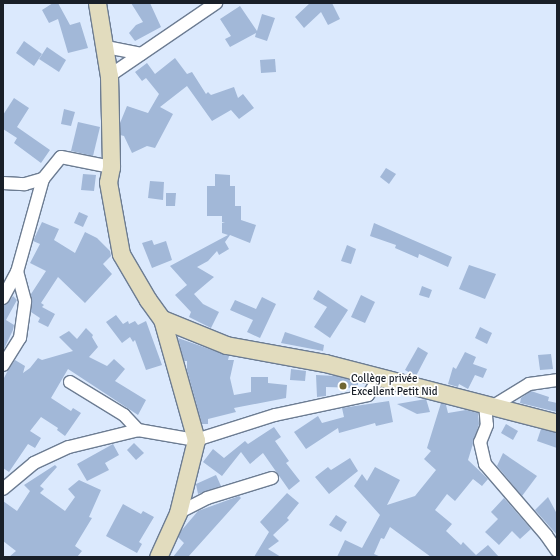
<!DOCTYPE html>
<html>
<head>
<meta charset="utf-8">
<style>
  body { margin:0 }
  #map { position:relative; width:560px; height:560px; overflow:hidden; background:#dbe9fd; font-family:Signika,sans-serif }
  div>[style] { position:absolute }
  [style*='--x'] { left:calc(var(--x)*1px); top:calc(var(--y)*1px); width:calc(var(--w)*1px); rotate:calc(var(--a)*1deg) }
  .building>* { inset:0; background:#a2b8d8 }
  .roads { filter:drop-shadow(1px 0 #6c7c92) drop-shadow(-1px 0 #6c7c92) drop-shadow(0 1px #6c7c92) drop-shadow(0 -1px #6c7c92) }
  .street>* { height:12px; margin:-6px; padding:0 6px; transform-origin:6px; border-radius:6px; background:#fff }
  .secondary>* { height:17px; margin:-8.5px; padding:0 8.5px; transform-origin:8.5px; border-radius:8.5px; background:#e2dcbe }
  .dots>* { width:11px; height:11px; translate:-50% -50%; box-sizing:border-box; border:2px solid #fff; border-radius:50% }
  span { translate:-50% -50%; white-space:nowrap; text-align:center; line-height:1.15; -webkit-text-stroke:3.5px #fff; paint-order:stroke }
  .poi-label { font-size:11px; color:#191f28 }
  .left { translate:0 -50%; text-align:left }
  .frame { position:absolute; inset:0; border:4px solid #191f28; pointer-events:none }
</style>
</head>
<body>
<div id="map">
  <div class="building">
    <div style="clip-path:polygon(53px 3px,58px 3px,70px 25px,80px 22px,88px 48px,68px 53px,58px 19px,49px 23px,42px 10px)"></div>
    <div style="clip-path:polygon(131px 3px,150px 3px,161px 27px,135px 41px,129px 33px,136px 25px,143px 22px)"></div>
    <div style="clip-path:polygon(310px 3px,332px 3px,340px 19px,328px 25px,321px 12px,304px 28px,295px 17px)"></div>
    <div style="clip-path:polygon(240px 6px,257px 31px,262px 14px,275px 18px,267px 41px,255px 37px,256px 33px,230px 47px,225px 39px,231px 36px,220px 19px)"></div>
    <div style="clip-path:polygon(24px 41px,42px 54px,34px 66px,16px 53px)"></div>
    <div style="clip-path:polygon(47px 47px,66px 60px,59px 72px,39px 59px)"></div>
    <div style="clip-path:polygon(175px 58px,187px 74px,192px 72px,206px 94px,208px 92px,211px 95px,234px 87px,238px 98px,243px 94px,254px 108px,239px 119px,231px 110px,212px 121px,187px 86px,160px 107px,173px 114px,155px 148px,147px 146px,132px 153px,124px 136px,120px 135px,120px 123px,127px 106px,148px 113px,159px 94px,146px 78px,142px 81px,135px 72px,147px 63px,155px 74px)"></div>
    <div style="clip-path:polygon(275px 59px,276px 72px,261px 73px,260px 60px)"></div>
    <div style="clip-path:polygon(14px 98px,29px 108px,17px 127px,50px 150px,41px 163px,14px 143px,17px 138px,3px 129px,3px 115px)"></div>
    <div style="clip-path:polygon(64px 109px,75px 112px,71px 126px,61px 124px)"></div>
    <div style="clip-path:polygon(78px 122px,100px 127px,93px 156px,71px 151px)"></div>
    <div style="clip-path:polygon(386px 168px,396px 174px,389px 184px,380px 177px)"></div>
    <div style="clip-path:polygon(83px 174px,96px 175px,94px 191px,81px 190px)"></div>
    <div style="clip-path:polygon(215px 174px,230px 175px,230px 186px,235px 186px,235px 206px,241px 206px,241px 220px,256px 225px,250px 243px,230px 235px,225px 242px,229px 249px,219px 255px,217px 251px,208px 261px,197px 267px,214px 277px,194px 294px,203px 304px,219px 312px,211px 328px,189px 317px,191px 312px,175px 295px,187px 285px,170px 266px,228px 235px,222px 233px,222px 223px,225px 222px,222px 222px,222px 216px,207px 216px,207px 186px,215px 186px)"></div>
    <div style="clip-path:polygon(150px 181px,164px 182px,163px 200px,148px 198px)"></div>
    <div style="clip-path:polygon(166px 193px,176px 193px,175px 206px,166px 206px)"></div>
    <div style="clip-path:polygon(79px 212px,88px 216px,83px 227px,74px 223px)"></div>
    <div style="clip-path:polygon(42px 222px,59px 229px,54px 240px,75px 253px,85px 232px,97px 238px,110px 251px,111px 256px,103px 264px,112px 274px,85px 303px,58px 277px,41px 303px,44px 305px,42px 307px,55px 314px,48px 327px,38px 322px,40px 318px,31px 312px,31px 294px,46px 271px,30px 263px,40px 244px,33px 241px)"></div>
    <div style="clip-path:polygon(374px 223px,452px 257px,448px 267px,419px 254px,418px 258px,395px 248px,396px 245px,370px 236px)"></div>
    <div style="clip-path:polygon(152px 240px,154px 245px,166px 241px,172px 260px,152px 268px,142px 243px)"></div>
    <div style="clip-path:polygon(347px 245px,356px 249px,351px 264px,341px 261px)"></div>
    <div style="clip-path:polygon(469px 265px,496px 274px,485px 299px,459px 289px)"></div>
    <div style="clip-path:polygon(422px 286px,432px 290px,429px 298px,419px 295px)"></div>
    <div style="clip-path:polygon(318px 290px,348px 310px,330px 338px,314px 327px,327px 307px,313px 299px)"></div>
    <div style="clip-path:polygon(361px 295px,375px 302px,365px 323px,351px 317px)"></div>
    <div style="clip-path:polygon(13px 296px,17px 300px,6px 320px,14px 325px,13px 330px,3px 351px,3px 305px,7px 304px)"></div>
    <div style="clip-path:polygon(262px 297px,276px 304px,260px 338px,247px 332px,253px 320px,230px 310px,235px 300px,256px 309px)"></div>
    <div style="clip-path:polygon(116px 315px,123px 324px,128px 321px,129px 324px,135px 321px,138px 325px,146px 321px,162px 365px,146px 370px,135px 340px,133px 342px,130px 337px,122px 343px,106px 322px)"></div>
    <div style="clip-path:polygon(480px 327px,492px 333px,487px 344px,475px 338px)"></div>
    <div style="clip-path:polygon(86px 328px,93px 335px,92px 337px,98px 347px,89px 357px,107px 366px,114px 359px,125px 369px,115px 381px,146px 400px,138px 415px,68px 369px,51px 398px,71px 411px,73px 408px,81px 413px,65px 436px,57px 430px,58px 428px,41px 417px,30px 431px,41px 438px,35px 448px,28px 444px,9px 472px,3px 468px,3px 380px,8px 370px,15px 360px,25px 366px,23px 373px,30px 368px,38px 358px,42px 360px,73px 351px,59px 337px,69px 331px,77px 339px)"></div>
    <div style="clip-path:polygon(285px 332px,324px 345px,323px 351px,281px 343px)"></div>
    <div style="clip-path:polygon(178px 338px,229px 356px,228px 360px,234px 360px,230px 378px,234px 395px,251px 392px,251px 377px,268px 377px,268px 383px,287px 385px,286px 398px,234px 408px,236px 412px,208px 419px,208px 424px,202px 424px,187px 370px,187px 361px,184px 361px)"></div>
    <div style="clip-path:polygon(418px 347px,428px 353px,416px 376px,405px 370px)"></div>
    <div style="clip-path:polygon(465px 352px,476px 357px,473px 364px,487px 369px,483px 378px,475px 375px,468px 389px,459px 384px,458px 387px,448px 384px,453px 367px,456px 369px)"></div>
    <div style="clip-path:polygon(551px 354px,553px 369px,540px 370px,538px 355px)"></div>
    <div style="clip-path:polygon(291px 369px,306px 371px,305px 381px,290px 380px)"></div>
    <div style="clip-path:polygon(316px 375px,336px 376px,358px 382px,358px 388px,326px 387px,326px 396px,317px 397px)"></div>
    <div style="clip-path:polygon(531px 391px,549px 397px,548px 401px,557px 403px,557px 412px,520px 403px,521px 398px)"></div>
    <div style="clip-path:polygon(426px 399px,430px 412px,417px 414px,397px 404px)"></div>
    <div style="clip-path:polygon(389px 401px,393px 422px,376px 426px,375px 423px,339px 433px,338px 428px,306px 449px,294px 432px,318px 416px,322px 423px,344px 417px,342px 408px)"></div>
    <div style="clip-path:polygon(441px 403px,446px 405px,448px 413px,466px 410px,478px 413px,479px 424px,468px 460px,488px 479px,482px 486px,473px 479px,455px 501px,447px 494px,435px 510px,452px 524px,446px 531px,461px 545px,463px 542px,476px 555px,488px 545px,499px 557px,431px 557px,390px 527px,384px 539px,381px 538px,374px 554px,381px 557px,337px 557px,345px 540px,362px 548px,380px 515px,354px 486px,362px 474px,367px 481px,375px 467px,400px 480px,387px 505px,415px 496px,436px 470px,424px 459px,431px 451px,427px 448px)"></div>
    <div style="clip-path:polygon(506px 424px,518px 431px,513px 440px,501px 433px)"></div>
    <div style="clip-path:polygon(274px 427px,281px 437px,275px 441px,289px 461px,286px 463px,300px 481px,289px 490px,263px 453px,250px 464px,241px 452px,222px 476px,203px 462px,213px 449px,224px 458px,245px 441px,248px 444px)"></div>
    <div style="clip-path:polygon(541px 429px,557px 433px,557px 448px,537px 441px)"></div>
    <div style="clip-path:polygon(134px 443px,144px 453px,136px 460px,127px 450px)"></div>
    <div style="clip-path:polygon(113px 444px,119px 455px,105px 463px,109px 470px,87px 481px,77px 464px)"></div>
    <div style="clip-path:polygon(503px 453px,537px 476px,522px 496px,497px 466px)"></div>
    <div style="clip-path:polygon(350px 458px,358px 471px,329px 494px,315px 477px,328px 467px,331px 470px)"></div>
    <div style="clip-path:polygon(55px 465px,57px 467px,40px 486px,44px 489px,40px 493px,65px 511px,75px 497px,68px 489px,79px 480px,101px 490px,89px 517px,92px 518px,75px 546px,82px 551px,77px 557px,9px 557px,16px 551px,3px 541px,3px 501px,17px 511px,30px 491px,24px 485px)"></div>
    <div style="clip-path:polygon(216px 475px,221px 486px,198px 494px,196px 484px)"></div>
    <div style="clip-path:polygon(287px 493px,299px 503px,287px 518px,289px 520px,273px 535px,279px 541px,268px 549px,281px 557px,254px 557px,269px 532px,260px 522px)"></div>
    <div style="clip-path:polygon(239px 496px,241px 498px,188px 557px,173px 557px,184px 543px,178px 537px,181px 531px,198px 511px)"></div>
    <div style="clip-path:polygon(548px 497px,557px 514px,557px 535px,535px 510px)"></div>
    <div style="clip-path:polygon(504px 498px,531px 529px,520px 539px,512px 531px,499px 545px,485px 532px,498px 519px,491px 512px)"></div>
    <div style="clip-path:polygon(123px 504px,141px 514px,143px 511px,154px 517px,139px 542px,142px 544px,137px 553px,106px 536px)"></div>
    <div style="clip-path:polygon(336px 515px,347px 522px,341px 532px,329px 525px)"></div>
  </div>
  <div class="roads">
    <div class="street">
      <div style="--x:106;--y:47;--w:36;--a:11"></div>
      <div style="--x:109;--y:76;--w:130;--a:-34.3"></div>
      <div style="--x:3;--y:183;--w:22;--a:3"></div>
      <div style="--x:25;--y:184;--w:19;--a:-16"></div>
      <div style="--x:43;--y:179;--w:28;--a:-51"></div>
      <div style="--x:61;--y:157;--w:51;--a:11.3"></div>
      <div style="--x:3;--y:298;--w:30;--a:-62"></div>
      <div style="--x:3;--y:365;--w:32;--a:-58"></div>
      <div style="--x:20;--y:338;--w:37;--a:-82"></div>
      <div style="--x:25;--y:301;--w:30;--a:-105"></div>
      <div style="--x:17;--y:272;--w:97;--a:-74.4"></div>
      <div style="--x:70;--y:382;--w:63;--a:31.4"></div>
      <div style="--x:124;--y:415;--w:21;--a:47"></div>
      <div style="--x:485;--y:404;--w:21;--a:85"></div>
      <div style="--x:487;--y:425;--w:18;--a:112"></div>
      <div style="--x:480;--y:442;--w:23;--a:77"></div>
      <div style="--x:485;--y:464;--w:94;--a:49.3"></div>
      <div style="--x:546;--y:535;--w:19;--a:55"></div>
      <div style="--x:493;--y:406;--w:42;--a:-31.4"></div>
      <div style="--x:529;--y:384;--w:28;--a:-8"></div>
      <div style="--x:3;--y:489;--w:40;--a:-40"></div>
      <div style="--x:34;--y:463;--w:38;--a:-25"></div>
      <div style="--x:69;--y:447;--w:71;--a:-13.8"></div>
      <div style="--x:138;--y:430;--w:59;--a:9.8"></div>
      <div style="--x:196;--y:440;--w:83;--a:-17.6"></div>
      <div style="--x:275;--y:415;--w:95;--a:-12.1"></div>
      <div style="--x:368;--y:395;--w:23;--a:-56"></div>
      <div style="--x:178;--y:513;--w:33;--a:-27"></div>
      <div style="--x:207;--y:498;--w:68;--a:-17.1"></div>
    </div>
    <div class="secondary">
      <div style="--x:97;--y:3;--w:74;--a:80.7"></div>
      <div style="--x:109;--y:76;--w:91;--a:88.7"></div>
      <div style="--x:111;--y:167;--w:15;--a:101"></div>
      <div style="--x:108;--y:182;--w:73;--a:79.8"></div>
      <div style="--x:121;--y:254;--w:53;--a:59.6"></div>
      <div style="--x:148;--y:300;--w:24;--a:54"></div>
      <div style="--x:162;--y:319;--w:126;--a:74.3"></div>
      <div style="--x:196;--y:440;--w:75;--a:103.9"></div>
      <div style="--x:178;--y:513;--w:48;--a:114.4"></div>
      <div style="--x:162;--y:319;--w:69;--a:22.1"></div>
      <div style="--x:226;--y:345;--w:101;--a:10.3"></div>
      <div style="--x:325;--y:363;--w:240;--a:14.5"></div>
    </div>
  </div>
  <div class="dots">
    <div style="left:343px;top:386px;background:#706532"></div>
  </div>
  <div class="poi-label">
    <span class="left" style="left:351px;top:386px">Collège privée<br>Excellent Petit Nid</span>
  </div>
  <div class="frame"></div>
</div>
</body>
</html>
